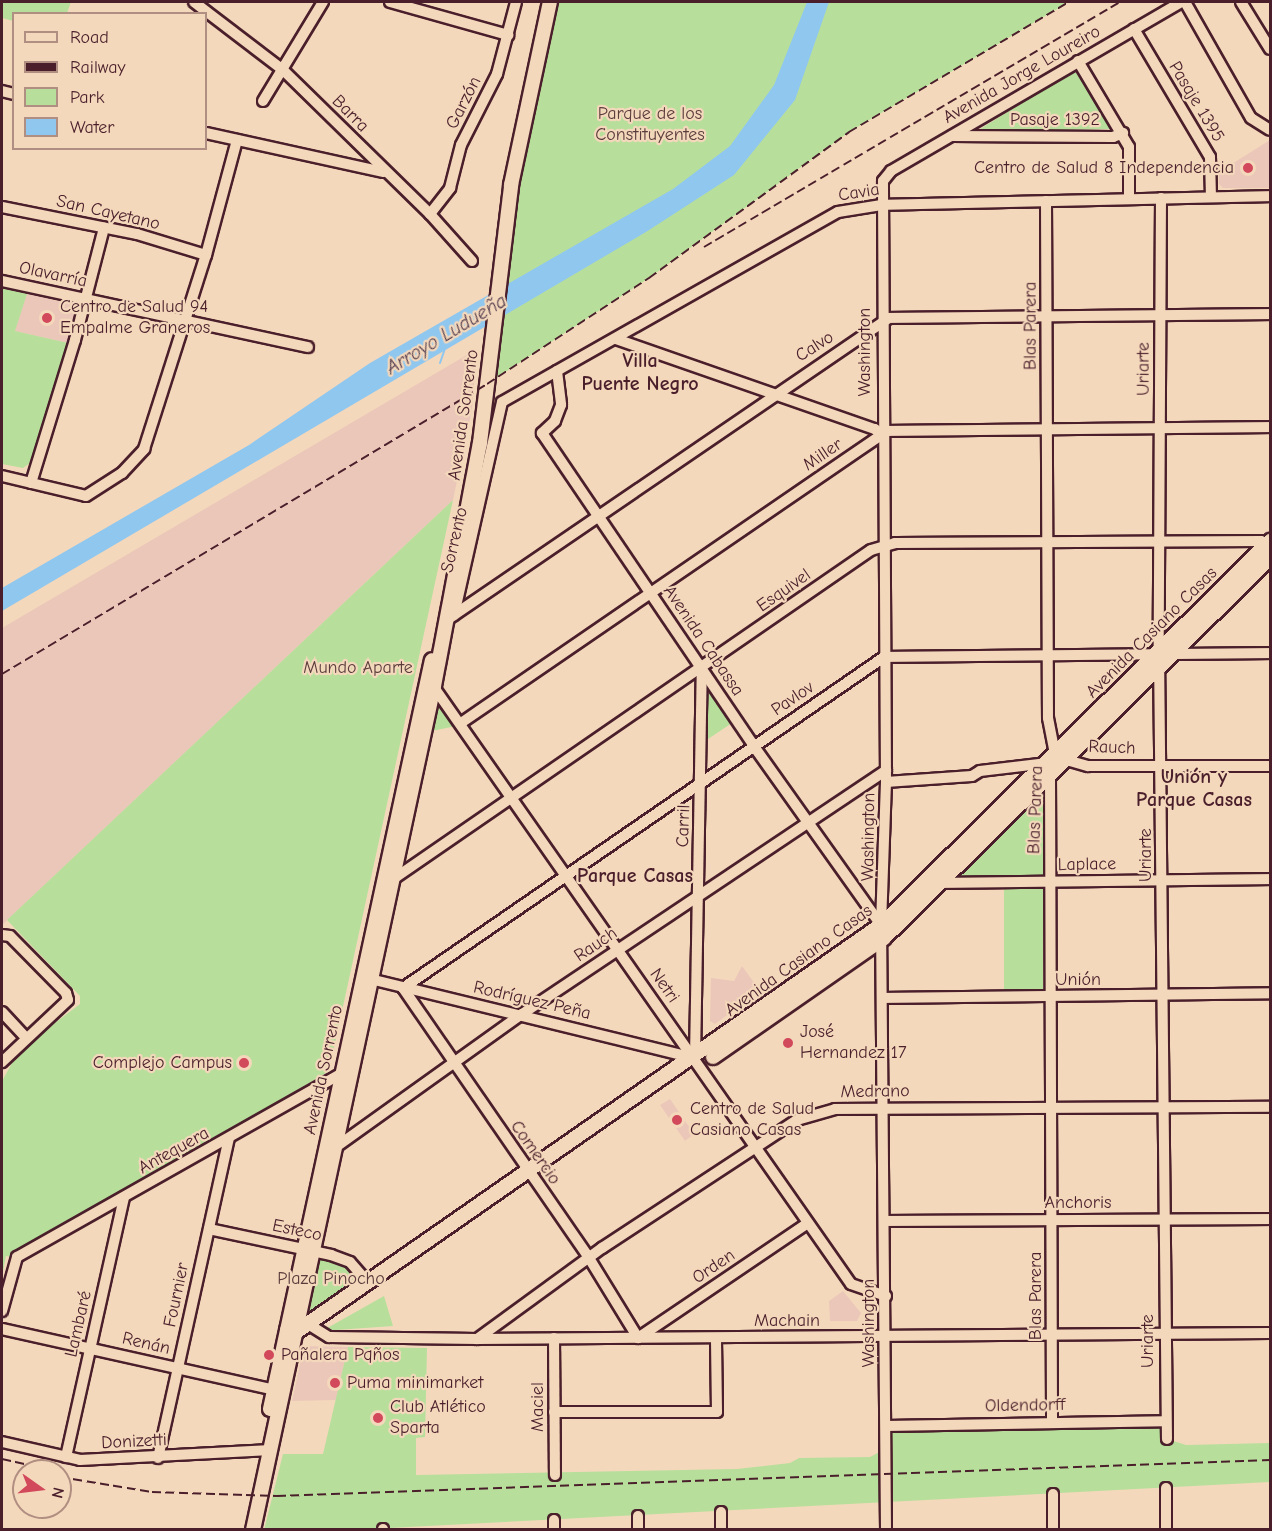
<!DOCTYPE html>
<html>
<head>
<meta charset="utf-8">
<style>
  body { margin:0 }
  #map { position:relative; width:1272px; height:1531px; overflow:hidden; background:#f4d8bb; font-family:"Comic Neue",sans-serif }
  div>[style] { position:absolute }
  [style*='--x'] { left:calc(var(--x)*1px); top:calc(var(--y)*1px); width:calc(var(--w)*1px); rotate:calc(var(--a)*1deg) }
  .built>* { inset:0; background:#ebc7b9 }
  .green>* { inset:0; background:#b7df9b }
  .water>* { inset:0; background:#90c7ef }
  .stream>* { height:2px; margin:-1px; padding:0 1px; transform-origin:1px; border-radius:1px; background:#90c7ef }
  .roads { filter:drop-shadow(2px 0 #4a1f2b) drop-shadow(-2px 0 #4a1f2b) drop-shadow(0 2px #4a1f2b) drop-shadow(0 -2px #4a1f2b) }
  .minor>* { height:10px; margin:-5px; padding:0 5px; transform-origin:5px; border-radius:5px; background:#f4d8bb }
  .major>* { height:14px; margin:-7px; padding:0 7px; transform-origin:7px; border-radius:7px; background:#f4d8bb }
  .rail>* { height:2px; margin-top:-1px; transform-origin:0; background:repeating-linear-gradient(90deg,#4a1f2b 0 9px,transparent 0 13.5px) }
  .dots>* { width:16px; height:16px; translate:-50% -50%; box-sizing:border-box; border:3px solid #f4d8bb; border-radius:50% }
  span { translate:-50% -50%; white-space:nowrap; text-align:center; line-height:1.15; -webkit-text-stroke:4.5px #f4d8bb; paint-order:stroke }
  .street-label { font-size:18px; color:#4a1f2b }
  .park-label { font-size:18px; color:#5a3c3c }
  .poi-label { font-size:18px; color:#4a1f2b }
  .right { translate:-100% -50%; text-align:right }
  .left { translate:0 -50%; text-align:left }
  .water-label { font-size:20px; color:#584152; font-style:italic }
  .neighbourhood-label { font-size:20px; color:#4a1f2b; font-weight:700 }
  .frame { position:absolute; inset:0; border:3px solid #4a1f2b; pointer-events:none }
  .legend { position:absolute; left:12px; top:12px; width:195px; height:138px; box-sizing:border-box; background:#f4d8bb; border:2px solid #b08e81; margin:0; padding:8px 10px; list-style:none; font-size:18px; color:#4a1f2b }
  .legend li { display:flex; align-items:center; gap:12px; height:30px }
  .legend b { width:30px; border:2px solid #b08e81 }
  .north { position:absolute; left:12px; top:1459px; width:60px; height:60px; box-sizing:border-box; background:#f4d8bb; border:2px solid #b08e81; border-radius:50%; rotate:104deg; font-size:16px; font-weight:700; line-height:24px; text-align:center; color:#4a1f2b }
  .north::after { content:''; display:block; margin:auto; width:21px; height:27px; background:#d1495b; clip-path:polygon(50% 0,100% 100%,50% 72%,0 100%) }
</style>
</head>
<body>
<div id="map">
  <div class="built">
    <div style="clip-path:polygon(1270px 140px,1270px 188px,1223px 188px,1219px 184px,1219px 172px)"></div>
    <div style="clip-path:polygon(27px 294px,80px 306px,68px 343px,14px 331px)"></div>
    <div style="clip-path:polygon(477px 349px,472px 409px,453px 500px,2px 925px,2px 628px)"></div>
    <div style="clip-path:polygon(742px 966px,760px 991px,715px 1024px,710px 1021px,711px 978px,734px 981px)"></div>
    <div style="clip-path:polygon(670px 1099px,694px 1134px,685px 1141px,660px 1105px)"></div>
    <div style="clip-path:polygon(843px 1291px,861px 1313px,857px 1321px,830px 1321px,829px 1301px)"></div>
    <div style="clip-path:polygon(304px 1346px,348px 1347px,336px 1400px,292px 1401px)"></div>
  </div>
  <div class="green">
    <div style="clip-path:polygon(2px 2px,71px 2px,67px 13px,14px 14px,13px 21px,2px 18px)"></div>
    <div style="clip-path:polygon(550px 2px,1069px 2px,849px 132px,649px 278px,487px 384px,511px 185px)"></div>
    <div style="clip-path:polygon(1072px 72px,1085px 75px,1113px 123px,1112px 129px,977px 131px)"></div>
    <div style="clip-path:polygon(2px 288px,27px 294px,15px 331px,68px 343px,30px 463px,23px 468px,2px 464px)"></div>
    <div style="clip-path:polygon(453px 500px,329px 1071px,129px 1191px,11px 1257px,6px 1256px,2px 1277px,2px 1081px,12px 1063px,39px 1035px,80px 1004px,80px 996px,7px 920px)"></div>
    <div style="clip-path:polygon(709px 693px,732px 723px,708px 739px,707px 697px)"></div>
    <div style="clip-path:polygon(437px 702px,440px 702px,461px 725px,427px 732px)"></div>
    <div style="clip-path:polygon(1043px 793px,1043px 879px,950px 879px)"></div>
    <div style="clip-path:polygon(1004px 889px,1043px 889px,1043px 990px,1004px 990px)"></div>
    <div style="clip-path:polygon(314px 1251px,350px 1262px,368px 1283px,296px 1332px)"></div>
    <div style="clip-path:polygon(384px 1296px,393px 1326px,322px 1331px)"></div>
    <div style="clip-path:polygon(348px 1347px,427px 1348px,425px 1437px,416px 1438px,416px 1475px,737px 1469px,790px 1463px,799px 1458px,870px 1457px,885px 1449px,886px 1426px,1164px 1421px,1167px 1439px,1186px 1445px,1270px 1443px,1270px 1482px,370px 1529px,264px 1530px,283px 1454px,323px 1454px)"></div>
  </div>
  <div class="water">
    <div style="clip-path:polygon(807px 2px,829px 2px,795px 100px,734px 175px,646px 232px,2px 611px,2px 588px,249px 445px,370px 363px,673px 189px,730px 146px,774px 85px)"></div>
  </div>
  <div class="stream">
    <div style="--x:440;--y:363;--w:18;--a:-71"></div>
  </div>
  <div class="roads">
    <div class="minor">
      <div style="--x:194;--y:2;--w:112;--a:37.4"></div>
      <div style="--x:283;--y:70;--w:206;--a:44.4"></div>
      <div style="--x:430;--y:214;--w:63;--a:48.2"></div>
      <div style="--x:390;--y:2;--w:123;--a:15.6"></div>
      <div style="--x:1185;--y:2;--w:133;--a:60.4"></div>
      <div style="--x:1251;--y:118;--w:22;--a:32"></div>
      <div style="--x:1241;--y:2;--w:55;--a:58.3"></div>
      <div style="--x:1134;--y:29;--w:149;--a:59.3"></div>
      <div style="--x:1210;--y:157;--w:40;--a:88.6"></div>
      <div style="--x:1078;--y:61;--w:100;--a:59.3"></div>
      <div style="--x:1129;--y:147;--w:52;--a:90"></div>
      <div style="--x:2;--y:91;--w:12;--a:14"></div>
      <div style="--x:263;--y:101;--w:116;--a:-58.8"></div>
      <div style="--x:206;--y:133;--w:182;--a:12.4"></div>
      <div style="--x:952;--y:136;--w:161;--a:0.4"></div>
      <div style="--x:1113;--y:137;--w:11;--a:-22"></div>
      <div style="--x:1161;--y:198;--w:453;--a:90.3"></div>
      <div style="--x:1159;--y:651;--w:788;--a:89.42"></div>
      <div style="--x:1046;--y:201;--w:517;--a:89.78"></div>
      <div style="--x:1048;--y:718;--w:37;--a:79"></div>
      <div style="--x:1055;--y:754;--w:22;--a:103"></div>
      <div style="--x:1050;--y:775;--w:647;--a:89.82"></div>
      <div style="--x:2;--y:207;--w:138;--a:11.3"></div>
      <div style="--x:137;--y:234;--w:72;--a:16.9"></div>
      <div style="--x:430;--y:214;--w:33;--a:-52"></div>
      <div style="--x:450;--y:188;--w:44;--a:-75.7"></div>
      <div style="--x:461;--y:145;--w:80;--a:-63.1"></div>
      <div style="--x:497;--y:74;--w:74;--a:-75.2"></div>
      <div style="--x:2;--y:281;--w:313;--a:12.2"></div>
      <div style="--x:616;--y:339;--w:274;--a:19.2"></div>
      <div style="--x:875;--y:429;--w:9;--a:41"></div>
      <div style="--x:557;--y:371;--w:34;--a:83"></div>
      <div style="--x:561;--y:405;--w:17;--a:111"></div>
      <div style="--x:555;--y:421;--w:18;--a:137"></div>
      <div style="--x:542;--y:433;--w:377;--a:55.9"></div>
      <div style="--x:753;--y:745;--w:221;--a:54.6"></div>
      <div style="--x:2;--y:476;--w:86;--a:13.4"></div>
      <div style="--x:86;--y:496;--w:43;--a:-32.6"></div>
      <div style="--x:122;--y:473;--w:33;--a:-47"></div>
      <div style="--x:144;--y:449;--w:204;--a:-72.3"></div>
      <div style="--x:206;--y:255;--w:119;--a:-74.9"></div>
      <div style="--x:31;--y:483;--w:150;--a:-72.9"></div>
      <div style="--x:75;--y:340;--w:116;--a:-75.5"></div>
      <div style="--x:454;--y:615;--w:218;--a:-77.3"></div>
      <div style="--x:502;--y:402;--w:386;--a:-29.5"></div>
      <div style="--x:838;--y:212;--w:44;--a:-9.2"></div>
      <div style="--x:881;--y:205;--w:389;--a:-1.3"></div>
      <div style="--x:451;--y:617;--w:530;--a:-34.32"></div>
      <div style="--x:889;--y:318;--w:381;--a:-0.6"></div>
      <div style="--x:431;--y:683;--w:733;--a:55.05"></div>
      <div style="--x:851;--y:1284;--w:37;--a:19"></div>
      <div style="--x:461;--y:723;--w:516;--a:-34.43"></div>
      <div style="--x:887;--y:431;--w:383;--a:-0.6"></div>
      <div style="--x:1063;--y:759;--w:26;--a:16"></div>
      <div style="--x:1088;--y:766;--w:182;--a:0"></div>
      <div style="--x:886;--y:782;--w:86;--a:-4"></div>
      <div style="--x:972;--y:776;--w:9;--a:-32"></div>
      <div style="--x:980;--y:771;--w:68;--a:-6.7"></div>
      <div style="--x:389;--y:882;--w:585;--a:-34.56"></div>
      <div style="--x:871;--y:550;--w:25;--a:-16"></div>
      <div style="--x:895;--y:543;--w:366;--a:-0.3"></div>
      <div style="--x:1261;--y:541;--w:11;--a:34"></div>
      <div style="--x:941;--y:883;--w:329;--a:-0.7"></div>
      <div style="--x:2;--y:935;--w:8;--a:7"></div>
      <div style="--x:10;--y:936;--w:80;--a:45.5"></div>
      <div style="--x:66;--y:993;--w:7;--a:74"></div>
      <div style="--x:68;--y:1000;--w:91;--a:136.8"></div>
      <div style="--x:366;--y:978;--w:338;--a:13.7"></div>
      <div style="--x:403;--y:988;--w:584;--a:-34.53"></div>
      <div style="--x:884;--y:657;--w:386;--a:-0.6"></div>
      <div style="--x:403;--y:988;--w:328;--a:55.4"></div>
      <div style="--x:589;--y:1258;--w:94;--a:58.5"></div>
      <div style="--x:638;--y:1338;--w:205;--a:-34.1"></div>
      <div style="--x:885;--y:998;--w:385;--a:-0.7"></div>
      <div style="--x:2;--y:1012;--w:34;--a:47"></div>
      <div style="--x:695;--y:1058;--w:389;--a:-89"></div>
      <div style="--x:331;--y:1147;--w:5;--a:0"></div>
      <div style="--x:336;--y:1147;--w:229;--a:-35.6"></div>
      <div style="--x:522;--y:1014;--w:438;--a:-33.8"></div>
      <div style="--x:886;--y:1221;--w:384;--a:-0.3"></div>
      <div style="--x:209;--y:1229;--w:125;--a:12"></div>
      <div style="--x:331;--y:1255;--w:20;--a:20"></div>
      <div style="--x:350;--y:1262;--w:28;--a:49"></div>
      <div style="--x:2;--y:1311;--w:56;--a:-74.5"></div>
      <div style="--x:17;--y:1257;--w:373;--a:-29.5"></div>
      <div style="--x:342;--y:1073;--w:6;--a:9"></div>
      <div style="--x:308;--y:1324;--w:25;--a:32"></div>
      <div style="--x:329;--y:1337;--w:148;--a:0.8"></div>
      <div style="--x:477;--y:1339;--w:793;--a:-0.43"></div>
      <div style="--x:2;--y:1329;--w:285;--a:12.6"></div>
      <div style="--x:554;--y:1338;--w:137;--a:89.6"></div>
      <div style="--x:477;--y:1339;--w:155;--a:-36.1"></div>
      <div style="--x:602;--y:1248;--w:184;--a:-33.3"></div>
      <div style="--x:756;--y:1147;--w:49;--a:-33.4"></div>
      <div style="--x:797;--y:1120;--w:40;--a:-16"></div>
      <div style="--x:835;--y:1109;--w:435;--a:-0.3"></div>
      <div style="--x:554;--y:1412;--w:163;--a:0"></div>
      <div style="--x:717;--y:1412;--w:74;--a:-90.8"></div>
      <div style="--x:886;--y:1426;--w:278;--a:-1"></div>
      <div style="--x:2;--y:1442;--w:80;--a:13"></div>
      <div style="--x:80;--y:1460;--w:191;--a:-3"></div>
      <div style="--x:66;--y:1457;--w:265;--a:-77.4"></div>
      <div style="--x:158;--y:1458;--w:327;--a:-77.5"></div>
      <div style="--x:1166;--y:1488;--w:42;--a:90"></div>
      <div style="--x:1053;--y:1494;--w:36;--a:90"></div>
      <div style="--x:721;--y:1512;--w:18;--a:90"></div>
      <div style="--x:638;--y:1516;--w:14;--a:90"></div>
      <div style="--x:554;--y:1520;--w:10;--a:90"></div>
      <div style="--x:383;--y:1529;--w:1;--a:90"></div>
      <div style="--x:886;--y:1530;--w:605;--a:-90.47"></div>
      <div style="--x:881;--y:925;--w:143;--a:-88"></div>
      <div style="--x:886;--y:782;--w:601;--a:-90.29"></div>
      <div style="--x:883;--y:181;--w:13;--a:-51"></div>
      <div style="--x:891;--y:171;--w:336;--a:-30.2"></div>
    </div>
    <div class="major">
      <div style="--x:713;--y:1057;--w:208;--a:-34.8"></div>
      <div style="--x:884;--y:938;--w:542;--a:-44.55"></div>
      <div style="--x:287;--y:1330;--w:9;--a:13"></div>
      <div style="--x:296;--y:1332;--w:713;--a:-34.83"></div>
      <div style="--x:881;--y:925;--w:547;--a:-44.63"></div>
      <div style="--x:270;--y:1409;--w:766;--a:-77.8"></div>
      <div style="--x:253;--y:1530;--w:863;--a:-77.9"></div>
      <div style="--x:434;--y:686;--w:247;--a:-79.3"></div>
      <div style="--x:480;--y:443;--w:260;--a:-83.1"></div>
      <div style="--x:511;--y:185;--w:187;--a:-78"></div>
    </div>
  </div>
  <div class="rail">
    <div style="--x:704;--y:247;--w:483;--a:-30.5"></div>
    <div style="--x:2;--y:674;--w:565;--a:-30.88"></div>
    <div style="--x:487;--y:384;--w:194;--a:-33.2"></div>
    <div style="--x:649;--y:278;--w:248;--a:-36.1"></div>
    <div style="--x:849;--y:132;--w:256;--a:-30.6"></div>
    <div style="--x:2;--y:1459;--w:55;--a:12.5"></div>
    <div style="--x:60;--y:1477;--w:93;--a:9.3"></div>
    <div style="--x:152;--y:1492;--w:125;--a:1.8"></div>
    <div style="--x:277;--y:1496;--w:994;--a:-2.08"></div>
  </div>
  <div class="dots">
    <div style="left:1248px;top:168px;background:#d1495b"></div>
    <div style="left:47px;top:318px;background:#d1495b"></div>
    <div style="left:788px;top:1043px;background:#d1495b"></div>
    <div style="left:244px;top:1063px;background:#d1495b"></div>
    <div style="left:677px;top:1120px;background:#d1495b"></div>
    <div style="left:269px;top:1355px;background:#d1495b"></div>
    <div style="left:335px;top:1383px;background:#d1495b"></div>
    <div style="left:378px;top:1418px;background:#d1495b"></div>
  </div>
  <div class="street-label">
    <span style="left:1022px;top:75px;rotate:-30deg">Avenida Jorge Loureiro</span>
    <span style="left:1196px;top:102px;rotate:59deg">Pasaje 1395</span>
    <span style="left:464px;top:103px;rotate:-63deg">Garzón</span>
    <span style="left:350px;top:114px;rotate:45deg">Barra</span>
    <span style="left:1055px;top:120px">Pasaje 1392</span>
    <span style="left:859px;top:193px;rotate:-9deg">Cavia</span>
    <span style="left:108px;top:213px;rotate:13deg">San Cayetano</span>
    <span style="left:53px;top:275px;rotate:12deg">Olavarría</span>
    <span style="left:1031px;top:326px;rotate:-90deg">Blas Parera</span>
    <span style="left:815px;top:347px;rotate:-33deg">Calvo</span>
    <span style="left:865px;top:352px;rotate:-90deg">Washington</span>
    <span style="left:1144px;top:369px;rotate:-90deg">Uriarte</span>
    <span style="left:464px;top:415px;rotate:-82deg">Avenida Sorrento</span>
    <span style="left:823px;top:455px;rotate:-34deg">Miller</span>
    <span style="left:455px;top:540px;rotate:-77deg">Sorrento</span>
    <span style="left:784px;top:591px;rotate:-35deg">Esquivel</span>
    <span style="left:1152px;top:633px;rotate:-45deg">Avenida Casiano Casas</span>
    <span style="left:703px;top:641px;rotate:56deg">Avenida Cabassa</span>
    <span style="left:793px;top:699px;rotate:-34deg">Pavlov</span>
    <span style="left:1112px;top:748px;rotate:2deg">Rauch</span>
    <span style="left:1036px;top:810px;rotate:-88deg">Blas Parera</span>
    <span style="left:684px;top:826px;rotate:-88deg">Carril</span>
    <span style="left:869px;top:837px;rotate:-89deg">Washington</span>
    <span style="left:1146px;top:855px;rotate:-90deg">Uriarte</span>
    <span style="left:1087px;top:865px;rotate:-1deg">Laplace</span>
    <span style="left:596px;top:945px;rotate:-34deg">Rauch</span>
    <span style="left:799px;top:961px;rotate:-36deg">Avenida Casiano Casas</span>
    <span style="left:1078px;top:980px">Unión</span>
    <span style="left:664px;top:986px;rotate:55deg">Netri</span>
    <span style="left:532px;top:1001px;rotate:13deg">Rodríguez Peña</span>
    <span style="left:324px;top:1070px;rotate:-78deg">Avenida Sorrento</span>
    <span style="left:875px;top:1092px;rotate:-1deg">Medrano</span>
    <span style="left:174px;top:1151px;rotate:-29deg">Antequera</span>
    <span style="left:535px;top:1153px;rotate:55deg">Comercio</span>
    <span style="left:1078px;top:1203px">Anchoris</span>
    <span style="left:297px;top:1231px;rotate:12deg">Esteco</span>
    <span style="left:714px;top:1267px;rotate:-34deg">Orden</span>
    <span style="left:177px;top:1295px;rotate:-78deg">Fournier</span>
    <span style="left:1036px;top:1296px;rotate:-90deg">Blas Parera</span>
    <span style="left:787px;top:1321px">Machain</span>
    <span style="left:869px;top:1323px;rotate:-90deg">Washington</span>
    <span style="left:79px;top:1324px;rotate:-77deg">Lambaré</span>
    <span style="left:1148px;top:1341px;rotate:-90deg">Uriarte</span>
    <span style="left:146px;top:1344px;rotate:13deg">Renán</span>
    <span style="left:1025px;top:1406px;rotate:-1deg">Oldendorff</span>
    <span style="left:538px;top:1407px;rotate:-90deg">Maciel</span>
    <span style="left:134px;top:1442px;rotate:-3deg">Donizetti</span>
  </div>
  <div class="park-label">
    <span style="left:650px;top:125px">Parque de los<br>Constituyentes</span>
    <span style="left:358px;top:668px">Mundo Aparte</span>
    <span style="left:331px;top:1279px">Plaza Pinocho</span>
  </div>
  <div class="poi-label">
    <span class="right" style="left:1234px;top:168px">Centro de Salud 8 Independencia</span>
    <span class="left" style="left:60px;top:318px">Centro de Salud 94<br>Empalme Graneros</span>
    <span class="left" style="left:800px;top:1043px">José<br>Hernandez 17</span>
    <span class="right" style="left:232px;top:1063px">Complejo Campus</span>
    <span class="left" style="left:690px;top:1120px">Centro de Salud<br>Casiano Casas</span>
    <span class="left" style="left:281px;top:1355px">Pañalera Pqños</span>
    <span class="left" style="left:347px;top:1383px">Puma minimarket</span>
    <span class="left" style="left:390px;top:1418px">Club Atlético<br>Sparta</span>
  </div>
  <div class="water-label">
    <span style="left:446px;top:334px;rotate:-31deg">Arroyo Ludueña</span>
  </div>
  <div class="neighbourhood-label">
    <span style="left:640px;top:372px">Villa<br>Puente Negro</span>
    <span style="left:1194px;top:788px">Unión y<br>Parque Casas</span>
    <span style="left:635px;top:875px">Parque Casas</span>
  </div>
  <div class="frame"></div>
  <ul class="legend">
  <li><b style="height:8px;background:#f4d8bb"></b>Road</li>
  <li><b style="height:8px;background:#4a1f2b"></b>Railway</li>
  <li><b style="height:16px;background:#b7df9b"></b>Park</li>
  <li><b style="height:16px;background:#90c7ef"></b>Water</li>
  </ul>
  <div class="north">N</div>
</div>
</body>
</html>
